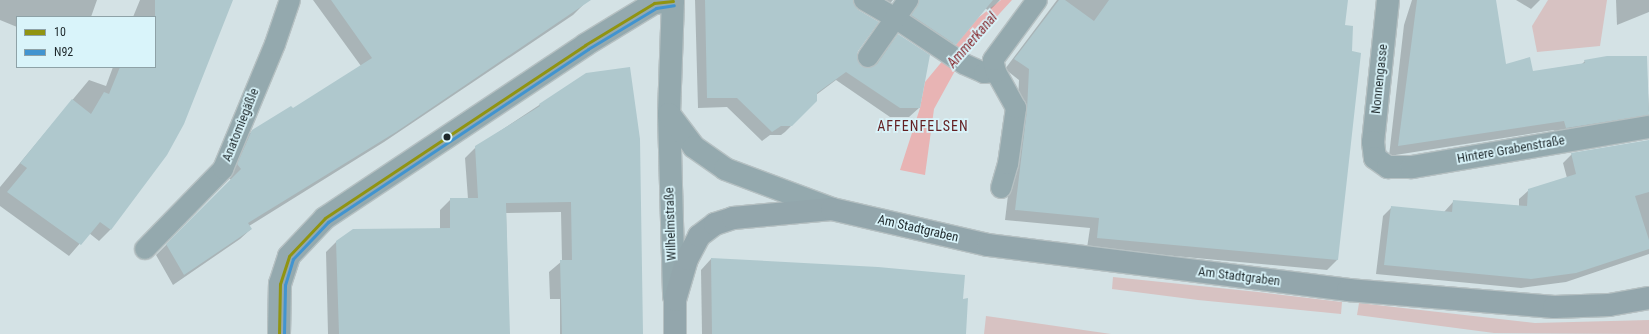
<!DOCTYPE html>
<html>
<head>
<meta charset="utf-8">
<style>
  body { margin:0 }
  #map { position:relative; width:1649px; height:334px; overflow:hidden; background:#d4e2e5; font-family:"Roboto Condensed",sans-serif }
  div>[style] { position:absolute }
  [style*='--x'] { left:calc(var(--x)*1px); top:calc(var(--y)*1px); width:calc(var(--w)*1px); rotate:calc(var(--a)*1deg) }
  .green>* { inset:0; background:#d7c2c2 }
  .water>* { inset:0; background:#e8b4b4 }
  .shadow>* { inset:0; background:#0003 }
  .building>* { inset:0; background:#afc8cd }
  .roads { filter:drop-shadow(1px 0 #b5c0c2) drop-shadow(-1px 0 #b5c0c2) drop-shadow(0 1px #b5c0c2) drop-shadow(0 -1px #b5c0c2) }
  .pedestrian>* { height:20px; margin:-10px; padding:0 10px; transform-origin:10px; border-radius:10px; background:#94a9ae }
  .minor>* { height:22px; margin:-11px; padding:0 11px; transform-origin:11px; border-radius:11px; background:#94a9ae }
  .tertiary>* { height:22px; margin:-11px; padding:0 11px; transform-origin:11px; border-radius:11px; background:#94a9ae }
  .secondary>* { height:22px; margin:-11px; padding:0 11px; transform-origin:11px; border-radius:11px; background:#93a6ac }
  .bus-1>* { height:3px; margin:-1.5px; padding:0 1.5px; transform-origin:1.5px; border-radius:1.5px; background:#919411 }
  .bus-2>* { height:3px; margin:-1.5px; padding:0 1.5px; transform-origin:1.5px; border-radius:1.5px; background:#4194d0 }
  .dots>* { width:11px; height:11px; translate:-50% -50%; box-sizing:border-box; border:2px solid #d9f4fa; border-radius:50% }
  span { translate:-50% -50%; white-space:nowrap; text-align:center; line-height:1.15; -webkit-text-stroke:3.5px #d9f4fa; paint-order:stroke }
  .street-label { font-size:13px; color:#1e282b }
  .water-label { font-size:14px; color:#862a2f; font-style:italic }
  .neighbourhood-label { font-size:14px; color:#641f22; letter-spacing:1px }
  .legend { position:absolute; left:16px; top:16px; width:140px; height:52px; box-sizing:border-box; background:#d9f4fa; border:1px solid #8ea2a7; margin:0; padding:5px 7px; list-style:none; font-size:12px; color:#1e282b }
  .legend li { display:flex; align-items:center; gap:8px; height:20px }
  .legend b { width:20px; border:1px solid #8ea2a7 }
</style>
</head>
<body>
<div id="map">
  <div class="green">
    <div style="clip-path:polygon(1548px 0,1607px 0,1600px 46px,1537px 52px,1532px 26px)"></div>
    <div style="clip-path:polygon(1113px 277px,1258px 292px,1342px 302px,1341px 314px,1198px 300px,1112px 289px)"></div>
    <div style="clip-path:polygon(1359px 303px,1535px 323px,1649px 320px,1649px 334px,1494px 333px,1357px 315px)"></div>
    <div style="clip-path:polygon(986px 316px,1111px 334px,984px 334px)"></div>
  </div>
  <div class="water">
    <div style="clip-path:polygon(1001px 0,1012px 0,967px 49px,934px 109px,925px 175px,900px 170px,920px 108px,925px 82px,978px 18px)"></div>
  </div>
  <div class="shadow">
    <div style="clip-path:polygon(0 0,97px 0,91px 17px,17px 17px,17px 27px,0 20px)"></div>
    <div style="clip-path:polygon(140px 0,232px 0,166px 154px,110px 230px,99px 241px,89px 233px,69px 256px,0 206px,0 187px,89px 80px,106px 86px,113px 67px,155px 67px,155px 17px,133px 17px)"></div>
    <div style="clip-path:polygon(313px 0,577px 0,583px 5px,573px 15px,384px 142px,249px 226px,251px 229px,240px 239px,173px 285px,156px 255px,231px 180px,227px 175px,242px 142px,252px 131px,292px 110px,361px 66px)"></div>
    <div style="clip-path:polygon(695px 0,853px 0,853px 7px,877px 22px,858px 50px,855px 56px,860px 67px,867px 70px,873px 67px,898px 35px,919px 108px,909px 117px,890px 117px,836px 80px,816px 95px,816px 101px,785px 132px,781px 135px,770px 135px,762px 141px,727px 107px,698px 108px)"></div>
    <div style="clip-path:polygon(859px 0,893px 0,882px 12px)"></div>
    <div style="clip-path:polygon(905px 0,1000px 0,989px 11px,985px 8px,945px 53px,903px 25px)"></div>
    <div style="clip-path:polygon(1057px 0,1347px 0,1344px 26px,1351px 52px,1360px 54px,1337px 260px,1327px 270px,1087px 248px,1090px 228px,1005px 220px,1017px 121px,1019px 80px,1005px 69px)"></div>
    <div style="clip-path:polygon(1412px 0,1495px 0,1505px 65px,1532px 72px,1582px 64px,1585px 61px,1646px 57px,1649px 111px,1644px 116px,1636px 117px,1627px 126px,1556px 138px,1554px 130px,1389px 156px,1404px 25px)"></div>
    <div style="clip-path:polygon(1516px 0,1540px 0,1531px 9px)"></div>
    <div style="clip-path:polygon(1616px 0,1649px 0,1649px 12px,1617px 25px)"></div>
    <div style="clip-path:polygon(586px 74px,642px 334px,560px 334px,560px 299px,550px 299px,549px 272px,562px 261px,561px 212px,506px 213px,509px 334px,328px 334px,326px 252px,337px 241px,440px 229px,440px 210px,451px 199px,468px 199px,465px 158px,476px 147px)"></div>
    <div style="clip-path:polygon(1649px 151px,1649px 254px,1566px 282px,1521px 288px,1376px 274px,1383px 216px,1392px 207px,1444px 212px,1454px 201px,1519px 206px,1519px 199px,1529px 190px,1567px 178px,1563px 163px,1572px 154px)"></div>
    <div style="clip-path:polygon(711px 259px,962px 300px,965px 334px,702px 334px,701px 270px)"></div>
  </div>
  <div class="building">
    <div style="clip-path:polygon(155px 0,233px 0,184px 124px,167px 155px,111px 230px,100px 222px,81px 245px,7px 192px,27px 168px,20px 163px,72px 99px,91px 114px,104px 92px,109px 94px,120px 67px,155px 67px)"></div>
    <div style="clip-path:polygon(331px 0,591px 0,396px 132px,248px 223px,252px 229px,184px 275px,166px 244px,241px 169px,237px 164px,252px 130px,291px 106px,293px 108px,372px 58px)"></div>
    <div style="clip-path:polygon(705px 0,853px 0,858px 10px,879px 22px,858px 51px,857px 56px,861px 66px,867px 68px,877px 64px,898px 34px,930px 55px,920px 108px,900px 108px,846px 72px,817px 93px,817px 101px,792px 126px,781px 126px,772px 132px,737px 98px,707px 98px)"></div>
    <div style="clip-path:polygon(919px 0,993px 0,956px 45px,911px 15px)"></div>
    <div style="clip-path:polygon(1059px 0,1065px 0,1094px 21px,1109px 0,1348px 0,1345px 25px,1353px 26px,1352px 51px,1361px 53px,1338px 260px,1097px 238px,1099px 218px,1015px 210px,1027px 110px,1029px 69px,1014px 59px)"></div>
    <div style="clip-path:polygon(1417px 0,1496px 0,1506px 64px,1530px 57px,1533px 71px,1585px 63px,1584px 60px,1607px 56px,1647px 56px,1649px 115px,1566px 128px,1564px 121px,1398px 146px)"></div>
    <div style="clip-path:polygon(630px 67px,640px 139px,643px 334px,562px 334px,560px 260px,572px 260px,571px 202px,506px 203px,510px 334px,339px 334px,336px 241px,353px 229px,450px 228px,450px 198px,478px 198px,475px 146px,540px 106px,539px 104px,586px 73px)"></div>
    <div style="clip-path:polygon(1649px 140px,1649px 192px,1635px 196px,1649px 240px,1649px 249px,1576px 273px,1531px 279px,1384px 265px,1391px 206px,1452px 212px,1453px 200px,1527px 206px,1528px 189px,1576px 174px,1571px 153px)"></div>
    <div style="clip-path:polygon(711px 258px,878px 267px,965px 275px,963px 299px,968px 298px,966px 334px,712px 334px)"></div>
  </div>
  <div class="roads">
    <div class="pedestrian">
      <div style="--x:864;--y:0;--w:36;--a:30"></div>
      <div style="--x:895;--y:18;--w:83;--a:33.7"></div>
      <div style="--x:964;--y:64;--w:22;--a:24"></div>
      <div style="--x:984;--y:73;--w:12;--a:-5"></div>
      <div style="--x:868;--y:57;--w:70;--a:-54.9"></div>
      <div style="--x:1001;--y:188;--w:25;--a:-74"></div>
      <div style="--x:1008;--y:164;--w:57;--a:-81.9"></div>
      <div style="--x:1016;--y:108;--w:41;--a:-119.1"></div>
      <div style="--x:996;--y:72;--w:12;--a:-104"></div>
      <div style="--x:993;--y:60;--w:74;--a:-53.7"></div>
      <div style="--x:145;--y:249;--w:112;--a:-45.7"></div>
      <div style="--x:223;--y:169;--w:135;--a:-67.4"></div>
      <div style="--x:275;--y:44;--w:46;--a:-71.2"></div>
    </div>
    <div class="minor">
      <div style="--x:1388;--y:0;--w:143;--a:96"></div>
      <div style="--x:1373;--y:142;--w:16;--a:83"></div>
      <div style="--x:1375;--y:158;--w:16;--a:35"></div>
      <div style="--x:1388;--y:167;--w:24;--a:0"></div>
      <div style="--x:1412;--y:167;--w:240;--a:-9.6"></div>
      <div style="--x:279;--y:334;--w:50;--a:-88.9"></div>
      <div style="--x:280;--y:284;--w:29;--a:-72"></div>
      <div style="--x:289;--y:256;--w:52;--a:-46.5"></div>
      <div style="--x:325;--y:218;--w:312;--a:-33.6"></div>
      <div style="--x:585;--y:45;--w:81;--a:-31.3"></div>
      <div style="--x:654;--y:3;--w:19;--a:-6"></div>
    </div>
    <div class="tertiary">
      <div style="--x:673;--y:0;--w:114;--a:92"></div>
      <div style="--x:669;--y:114;--w:183;--a:88.4"></div>
      <div style="--x:669;--y:114;--w:41;--a:52.9"></div>
      <div style="--x:694;--y:147;--w:38;--a:35"></div>
      <div style="--x:725;--y:169;--w:114;--a:20.5"></div>
    </div>
    <div class="secondary">
      <div style="--x:675;--y:334;--w:34;--a:-90"></div>
      <div style="--x:675;--y:300;--w:43;--a:-73.7"></div>
      <div style="--x:687;--y:259;--w:26;--a:-62"></div>
      <div style="--x:699;--y:236;--w:20;--a:-37"></div>
      <div style="--x:715;--y:224;--w:19;--a:-18"></div>
      <div style="--x:733;--y:218;--w:99;--a:-5.2"></div>
      <div style="--x:832;--y:209;--w:160;--a:13"></div>
      <div style="--x:988;--y:245;--w:363;--a:7.1"></div>
      <div style="--x:1348;--y:290;--w:207;--a:4.7"></div>
      <div style="--x:1554;--y:307;--w:55;--a:-2.1"></div>
      <div style="--x:1609;--y:305;--w:41;--a:-9.9"></div>
    </div>
  </div>
  <div class="bus-1">
    <div style="--x:279;--y:334;--w:50;--a:-88.9"></div>
    <div style="--x:280;--y:284;--w:29;--a:-72"></div>
    <div style="--x:289;--y:256;--w:52;--a:-46.5"></div>
    <div style="--x:325;--y:218;--w:312;--a:-33.6"></div>
    <div style="--x:585;--y:45;--w:81;--a:-31.3"></div>
    <div style="--x:654;--y:3;--w:19;--a:-6"></div>
  </div>
  <div class="bus-2">
    <div style="--x:284;--y:334;--w:49;--a:-88.8"></div>
    <div style="--x:285;--y:285;--w:27;--a:-73"></div>
    <div style="--x:293;--y:259;--w:51;--a:-46.6"></div>
    <div style="--x:328;--y:222;--w:312;--a:-33.6"></div>
    <div style="--x:588;--y:49;--w:79;--a:-31.1"></div>
    <div style="--x:656;--y:8;--w:18;--a:-9"></div>
  </div>
  <div class="dots">
    <div style="left:447px;top:137px;background:#1e282b"></div>
  </div>
  <div class="street-label">
    <span style="left:1380px;top:79px;rotate:-84deg">Nonnengasse</span>
    <span style="left:241px;top:125px;rotate:-68deg">Anatomiegäßle</span>
    <span style="left:1511px;top:150px;rotate:-10deg">Hintere Grabenstraße</span>
    <span style="left:671px;top:224px;rotate:-92deg">Wilhelmstraße</span>
    <span style="left:918px;top:229px;rotate:13deg">Am Stadtgraben</span>
    <span style="left:1239px;top:277px;rotate:7deg">Am Stadtgraben</span>
  </div>
  <div class="water-label">
    <span style="left:972px;top:40px;rotate:-49deg">Ammerkanal</span>
  </div>
  <div class="neighbourhood-label">
    <span style="left:923px;top:126px">AFFENFELSEN</span>
  </div>
  <ul class="legend">
  <li><b style="height:5px;background:#919411"></b>10</li>
  <li><b style="height:5px;background:#4194d0"></b>N92</li>
  </ul>
</div>
</body>
</html>
